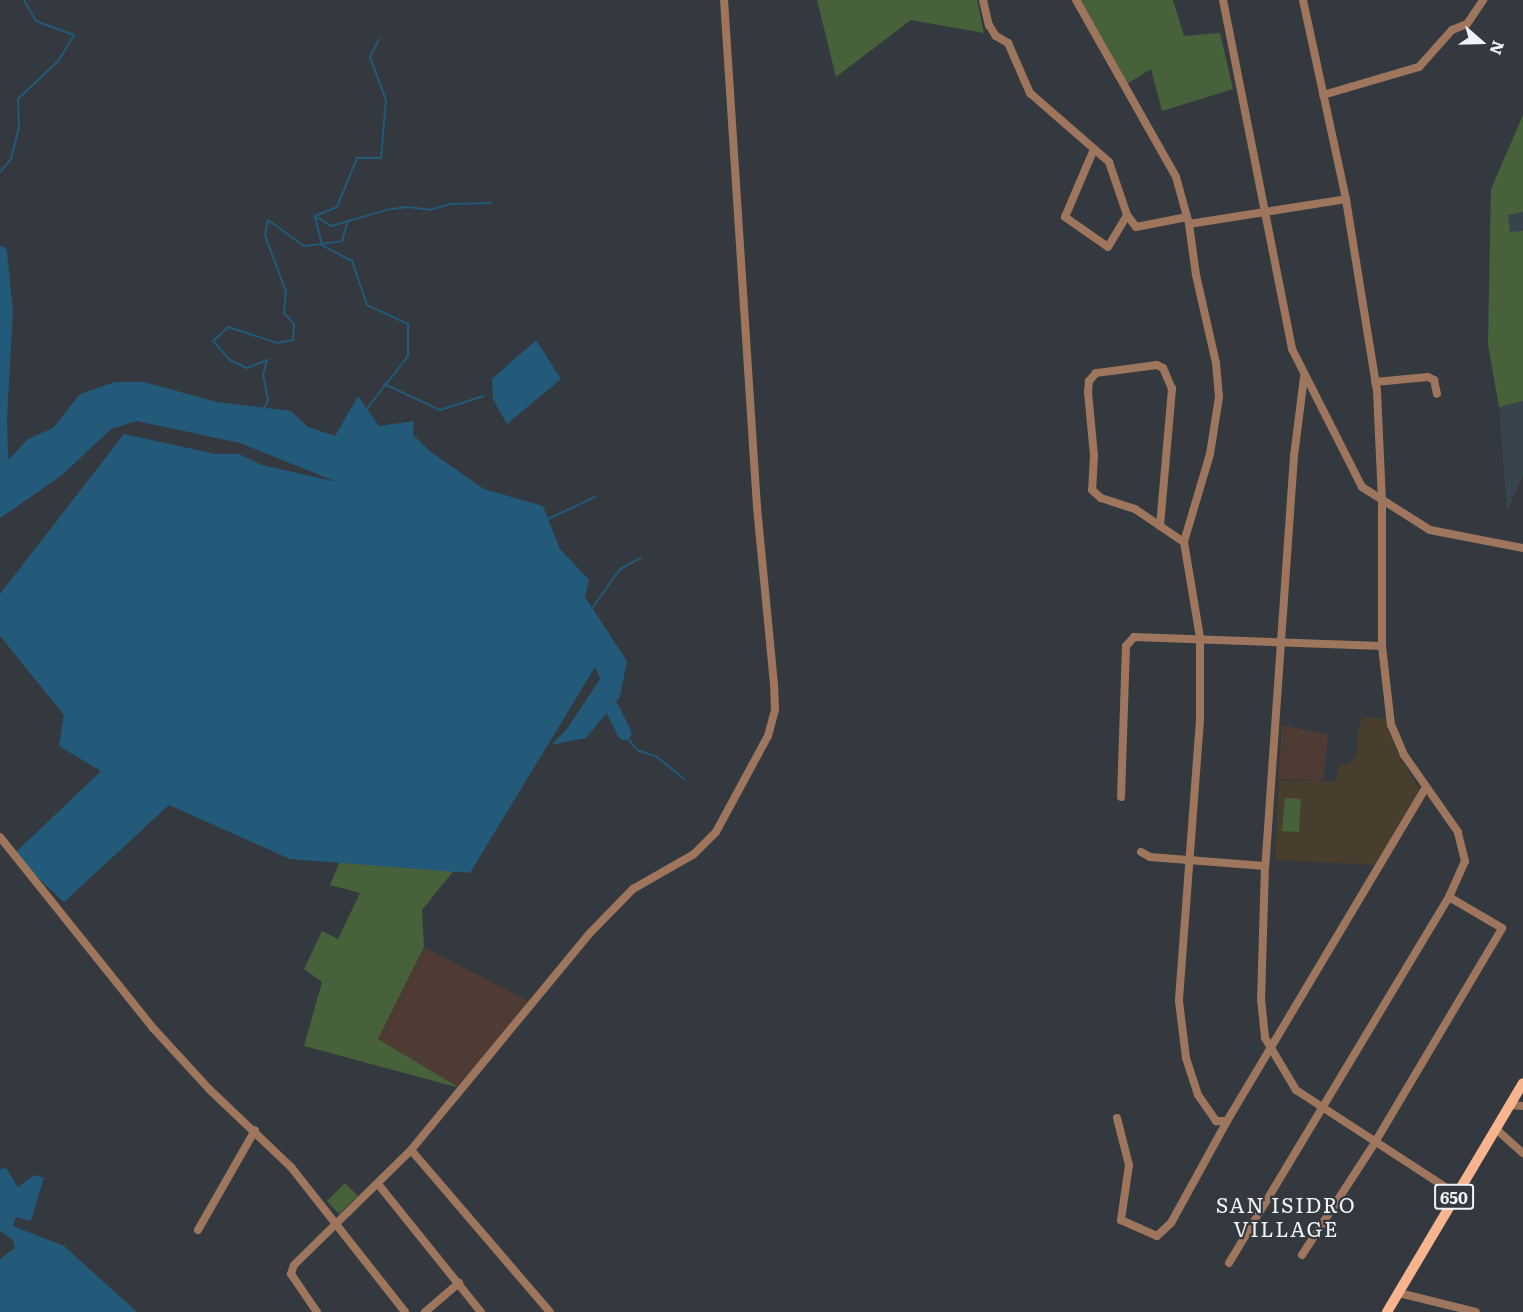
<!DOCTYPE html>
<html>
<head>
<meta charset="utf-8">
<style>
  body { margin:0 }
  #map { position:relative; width:1523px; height:1312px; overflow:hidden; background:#33393e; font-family:Literata,serif }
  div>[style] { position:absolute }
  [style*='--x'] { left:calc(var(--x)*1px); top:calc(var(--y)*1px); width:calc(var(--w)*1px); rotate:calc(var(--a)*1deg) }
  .commercial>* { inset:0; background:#483e2e }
  .built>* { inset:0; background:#37434d }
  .education>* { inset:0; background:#4e3b33 }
  .green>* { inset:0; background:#47623a }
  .water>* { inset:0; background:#235979 }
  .stream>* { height:2px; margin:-1px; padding:0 1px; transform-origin:1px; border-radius:1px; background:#235979 }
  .river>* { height:14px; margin:-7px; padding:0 7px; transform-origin:7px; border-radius:7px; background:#235979 }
  .minor>* { height:8px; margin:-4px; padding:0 4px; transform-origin:4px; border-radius:4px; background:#9e755d }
  .major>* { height:10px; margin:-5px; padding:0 5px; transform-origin:5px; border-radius:5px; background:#f7b48e }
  span { translate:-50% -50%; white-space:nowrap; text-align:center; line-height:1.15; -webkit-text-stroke:4.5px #33393e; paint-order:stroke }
  .shield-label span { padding:2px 4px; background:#33393e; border:2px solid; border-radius:4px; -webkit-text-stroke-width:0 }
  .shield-label { font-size:16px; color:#f0f4f7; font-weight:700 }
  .quarter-label { font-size:21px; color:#f0f4f7; letter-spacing:1.5px }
  .north { position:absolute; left:1451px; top:12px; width:60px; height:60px; -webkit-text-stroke:4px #33393e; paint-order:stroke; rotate:110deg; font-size:16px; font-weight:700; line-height:24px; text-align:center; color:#f0f4f7 }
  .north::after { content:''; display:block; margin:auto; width:21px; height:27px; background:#f0f4f7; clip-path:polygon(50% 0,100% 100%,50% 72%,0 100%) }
</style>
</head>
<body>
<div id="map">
  <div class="commercial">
    <div style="clip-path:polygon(1363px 717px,1388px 719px,1396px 750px,1420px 790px,1377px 865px,1275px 860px,1279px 780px,1336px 782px,1339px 764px,1347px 764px,1357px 756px,1357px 734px)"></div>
  </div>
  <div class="built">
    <div style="clip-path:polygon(1523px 115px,1523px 475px,1507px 511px,1499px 407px,1488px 344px,1491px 189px)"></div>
  </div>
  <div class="education">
    <div style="clip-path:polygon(1282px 725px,1328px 735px,1323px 781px,1278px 779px)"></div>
    <div style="clip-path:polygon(424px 947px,530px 1002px,460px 1088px,378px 1039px)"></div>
  </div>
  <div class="green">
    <div style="clip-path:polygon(817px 0,977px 0,984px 33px,911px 20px,836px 77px)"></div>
    <div style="clip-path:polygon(1079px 0,1173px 0,1184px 36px,1220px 33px,1233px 89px,1162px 111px,1151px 69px,1127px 84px)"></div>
    <div style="clip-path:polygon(1523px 115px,1523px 212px,1508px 215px,1510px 232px,1523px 231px,1523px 401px,1499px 407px,1488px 344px,1491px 189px)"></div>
    <div style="clip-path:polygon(1285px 798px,1301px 799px,1299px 832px,1282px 831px)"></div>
    <div style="clip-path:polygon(340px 861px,455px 869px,422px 910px,424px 947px,378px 1039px,460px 1088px,304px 1046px,322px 982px,304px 969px,322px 931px,338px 939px,360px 893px,330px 885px)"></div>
    <div style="clip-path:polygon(345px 1183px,358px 1196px,339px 1214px,327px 1201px)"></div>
  </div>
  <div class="water">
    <div style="clip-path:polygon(536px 340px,561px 379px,507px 424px,493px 399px,492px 379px)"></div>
    <div style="clip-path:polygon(115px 382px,144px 382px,217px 402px,291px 411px,308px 427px,335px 436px,358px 396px,379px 426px,414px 421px,413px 435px,431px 452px,484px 489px,543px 506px,560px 549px,589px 580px,585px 597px,627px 661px,620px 697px,586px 738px,551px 745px,567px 729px,600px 679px,595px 667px,470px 873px,290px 859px,169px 805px,64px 902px,13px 855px,101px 771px,59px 746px,64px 715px,0 636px,0 594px,124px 434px,216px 454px,239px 454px,262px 465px,337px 482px,240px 443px,137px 421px,111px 429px,61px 476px,0 518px,0 461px,8px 460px,28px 439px,53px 428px,80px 394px)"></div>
    <div style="clip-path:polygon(6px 1168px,18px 1187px,34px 1175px,44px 1178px,31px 1221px,16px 1217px,13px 1226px,64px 1246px,137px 1312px,0 1312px,0 1259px,15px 1248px,13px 1240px,0 1231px,0 1169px)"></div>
  </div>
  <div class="stream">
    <div style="--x:0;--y:172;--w:17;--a:-50"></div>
    <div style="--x:11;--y:159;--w:32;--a:-76"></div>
    <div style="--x:19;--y:128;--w:29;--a:-92"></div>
    <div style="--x:18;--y:99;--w:57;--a:-43.6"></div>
    <div style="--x:59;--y:60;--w:29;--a:-59"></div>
    <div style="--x:74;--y:35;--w:40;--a:-159.8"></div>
    <div style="--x:36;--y:21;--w:24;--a:-120"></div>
    <div style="--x:315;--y:216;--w:19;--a:32"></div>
    <div style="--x:331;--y:226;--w:57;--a:-16.2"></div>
    <div style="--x:386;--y:210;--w:21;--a:-8"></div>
    <div style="--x:407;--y:207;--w:23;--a:7"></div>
    <div style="--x:430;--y:210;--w:21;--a:-17"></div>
    <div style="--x:450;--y:204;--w:41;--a:-1.4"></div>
    <div style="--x:384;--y:384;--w:62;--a:24.9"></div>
    <div style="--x:440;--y:410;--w:46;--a:-17.7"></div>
    <div style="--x:264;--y:409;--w:10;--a:-66"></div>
    <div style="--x:268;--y:400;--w:25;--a:-101"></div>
    <div style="--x:263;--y:375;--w:16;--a:-75"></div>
    <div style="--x:267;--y:360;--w:22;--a:158"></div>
    <div style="--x:247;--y:368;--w:19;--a:-155"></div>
    <div style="--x:230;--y:360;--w:25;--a:-132"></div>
    <div style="--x:213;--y:341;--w:21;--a:-43"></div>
    <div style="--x:228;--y:327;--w:52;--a:18.1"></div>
    <div style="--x:277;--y:343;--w:16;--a:-11"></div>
    <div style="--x:293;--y:340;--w:16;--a:-86"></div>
    <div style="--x:294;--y:324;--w:15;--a:-132"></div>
    <div style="--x:284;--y:313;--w:21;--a:-85"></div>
    <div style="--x:286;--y:292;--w:61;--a:-110.2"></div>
    <div style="--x:265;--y:235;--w:15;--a:-79"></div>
    <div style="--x:268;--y:220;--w:44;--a:35.8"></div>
    <div style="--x:304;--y:246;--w:38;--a:-7"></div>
    <div style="--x:342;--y:241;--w:19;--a:-74"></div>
    <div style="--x:366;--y:410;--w:68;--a:-52.1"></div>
    <div style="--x:408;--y:356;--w:32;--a:-90"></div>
    <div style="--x:408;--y:324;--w:45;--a:-155.1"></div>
    <div style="--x:367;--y:305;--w:46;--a:-108.8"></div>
    <div style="--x:352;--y:261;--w:34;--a:-152"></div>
    <div style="--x:322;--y:245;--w:30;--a:-104"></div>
    <div style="--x:315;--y:216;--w:24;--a:-22"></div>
    <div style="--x:337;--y:207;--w:53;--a:-67.8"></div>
    <div style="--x:357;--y:158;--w:24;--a:0"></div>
    <div style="--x:381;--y:158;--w:58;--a:-85.1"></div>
    <div style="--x:386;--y:100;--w:46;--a:-110.4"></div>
    <div style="--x:370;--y:57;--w:20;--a:-63"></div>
    <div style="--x:548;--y:519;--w:52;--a:-25.1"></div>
    <div style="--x:591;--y:610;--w:50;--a:-54.7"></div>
    <div style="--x:620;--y:569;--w:24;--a:-28"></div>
    <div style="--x:624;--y:733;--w:21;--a:53"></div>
    <div style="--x:637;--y:750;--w:21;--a:19"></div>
    <div style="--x:657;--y:757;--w:35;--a:39"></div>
  </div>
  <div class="river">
    <div style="--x:0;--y:253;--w:58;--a:84.1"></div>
    <div style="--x:6;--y:311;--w:109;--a:93.2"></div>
    <div style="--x:0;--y:423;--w:55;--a:87.9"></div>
    <div style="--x:606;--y:694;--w:10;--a:96"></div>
    <div style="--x:605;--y:704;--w:8;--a:30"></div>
    <div style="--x:612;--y:708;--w:28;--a:64"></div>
  </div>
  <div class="minor">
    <div style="--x:983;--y:0;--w:26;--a:77"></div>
    <div style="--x:989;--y:25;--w:13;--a:58"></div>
    <div style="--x:996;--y:36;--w:14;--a:30"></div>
    <div style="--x:1008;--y:43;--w:55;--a:66.3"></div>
    <div style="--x:1030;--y:93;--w:105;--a:41.1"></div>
    <div style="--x:1109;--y:162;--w:56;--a:71.2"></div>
    <div style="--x:1127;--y:215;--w:15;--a:53"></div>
    <div style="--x:1136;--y:227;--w:52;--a:-11.1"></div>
    <div style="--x:1076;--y:0;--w:203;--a:60.5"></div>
    <div style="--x:1176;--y:177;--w:49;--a:74.5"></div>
    <div style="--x:1189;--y:224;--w:51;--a:82.2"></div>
    <div style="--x:1196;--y:275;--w:90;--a:77.2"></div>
    <div style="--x:1216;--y:363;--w:34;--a:85"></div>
    <div style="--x:1219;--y:397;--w:58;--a:99"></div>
    <div style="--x:1210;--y:454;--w:92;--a:106.5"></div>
    <div style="--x:1184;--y:542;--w:97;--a:80.5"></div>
    <div style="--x:1200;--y:638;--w:82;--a:90"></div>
    <div style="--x:1200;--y:720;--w:282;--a:94.3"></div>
    <div style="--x:1179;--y:1001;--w:57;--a:83"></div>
    <div style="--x:1186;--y:1058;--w:39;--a:72"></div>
    <div style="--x:1198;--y:1095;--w:32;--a:55"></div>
    <div style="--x:1216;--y:1121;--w:11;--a:0"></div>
    <div style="--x:1223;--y:0;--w:356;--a:78.8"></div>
    <div style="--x:1292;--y:349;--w:155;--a:63.1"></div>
    <div style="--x:1362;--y:487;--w:80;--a:32.3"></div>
    <div style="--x:1430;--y:530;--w:95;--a:11"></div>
    <div style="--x:1323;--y:95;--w:100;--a:-16.3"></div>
    <div style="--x:1419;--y:67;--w:50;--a:-48.3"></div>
    <div style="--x:1452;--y:30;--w:16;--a:-22"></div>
    <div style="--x:1467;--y:24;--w:29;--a:-56"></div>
    <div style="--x:1094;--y:149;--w:74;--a:113.1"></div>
    <div style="--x:1065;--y:217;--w:52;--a:34.9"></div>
    <div style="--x:1108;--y:247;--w:37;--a:-59"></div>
    <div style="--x:1189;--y:224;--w:159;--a:-9"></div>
    <div style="--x:1304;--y:377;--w:80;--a:97.2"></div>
    <div style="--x:1294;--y:456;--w:411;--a:94"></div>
    <div style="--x:1265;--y:866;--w:133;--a:91.7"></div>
    <div style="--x:1261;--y:999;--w:39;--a:84"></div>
    <div style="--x:1265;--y:1038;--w:61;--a:59.2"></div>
    <div style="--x:1296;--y:1090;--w:191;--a:33"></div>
    <div style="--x:1375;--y:382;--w:53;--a:-5.4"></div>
    <div style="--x:1428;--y:377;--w:7;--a:27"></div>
    <div style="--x:1434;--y:380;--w:14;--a:78"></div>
    <div style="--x:1160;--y:526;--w:138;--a:-85"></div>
    <div style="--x:1172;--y:389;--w:23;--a:-113"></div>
    <div style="--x:1163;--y:368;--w:7;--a:-153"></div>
    <div style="--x:1157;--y:365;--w:62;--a:172.5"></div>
    <div style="--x:1096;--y:373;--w:11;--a:131"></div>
    <div style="--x:1089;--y:381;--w:11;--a:95"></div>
    <div style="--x:1088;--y:392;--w:63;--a:84.6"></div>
    <div style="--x:1094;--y:455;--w:35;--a:93"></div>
    <div style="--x:1092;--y:490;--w:12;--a:42"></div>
    <div style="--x:1101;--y:498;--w:36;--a:18"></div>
    <div style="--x:1135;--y:509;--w:30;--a:34"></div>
    <div style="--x:1160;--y:526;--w:29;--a:34"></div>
    <div style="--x:1121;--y:797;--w:151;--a:-88.1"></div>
    <div style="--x:1126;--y:646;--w:12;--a:-48"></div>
    <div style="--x:1134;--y:637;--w:248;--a:2.1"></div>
    <div style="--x:0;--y:837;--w:245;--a:51.3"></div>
    <div style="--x:153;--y:1028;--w:83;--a:47.4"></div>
    <div style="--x:209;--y:1089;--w:113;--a:43.6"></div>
    <div style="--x:291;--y:1167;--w:184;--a:51.8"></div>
    <div style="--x:1141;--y:852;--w:10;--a:29"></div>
    <div style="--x:1150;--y:857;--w:115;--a:4.5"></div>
    <div style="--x:1510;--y:1105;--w:13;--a:4"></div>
    <div style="--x:1117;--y:1118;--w:49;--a:75.7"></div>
    <div style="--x:1129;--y:1165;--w:56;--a:98.3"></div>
    <div style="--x:1121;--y:1220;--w:39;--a:24"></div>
    <div style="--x:1157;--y:1236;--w:19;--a:-43"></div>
    <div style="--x:1171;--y:1223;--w:116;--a:-61.2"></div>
    <div style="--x:1227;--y:1121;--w:387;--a:-59.2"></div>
    <div style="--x:1496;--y:1129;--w:36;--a:42"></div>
    <div style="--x:411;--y:1150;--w:213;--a:49.4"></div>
    <div style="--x:378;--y:1184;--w:164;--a:51.2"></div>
    <div style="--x:198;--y:1230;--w:115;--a:-60.3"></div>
    <div style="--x:1302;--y:1255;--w:132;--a:-57"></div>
    <div style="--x:1374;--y:1144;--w:251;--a:-59.3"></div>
    <div style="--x:1502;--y:928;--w:61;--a:-149.7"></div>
    <div style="--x:1229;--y:1263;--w:427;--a:-59"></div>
    <div style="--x:1449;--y:897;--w:39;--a:-66"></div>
    <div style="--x:1465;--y:861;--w:30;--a:-104"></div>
    <div style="--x:1458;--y:832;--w:94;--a:-125"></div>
    <div style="--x:1404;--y:755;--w:33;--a:-113"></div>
    <div style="--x:1391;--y:725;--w:80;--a:-96.5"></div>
    <div style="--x:1382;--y:646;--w:145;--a:-90"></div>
    <div style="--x:1382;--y:501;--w:110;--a:-92.6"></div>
    <div style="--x:1377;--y:391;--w:194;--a:-99.2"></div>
    <div style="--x:1346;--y:199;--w:204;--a:-102.2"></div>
    <div style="--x:1399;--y:1293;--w:79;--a:13.9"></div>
    <div style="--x:317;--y:1312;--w:46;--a:-124.4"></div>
    <div style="--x:291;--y:1274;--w:9;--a:-72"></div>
    <div style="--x:294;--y:1265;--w:164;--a:-44.5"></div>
    <div style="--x:411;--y:1150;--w:281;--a:-50.5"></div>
    <div style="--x:590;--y:933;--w:62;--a:-45.7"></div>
    <div style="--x:633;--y:889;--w:70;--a:-29.8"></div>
    <div style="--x:694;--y:854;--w:31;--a:-45"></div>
    <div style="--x:716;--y:832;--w:109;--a:-61.6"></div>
    <div style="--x:768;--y:736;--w:27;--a:-75"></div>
    <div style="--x:775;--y:710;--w:26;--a:-92"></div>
    <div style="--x:774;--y:684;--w:178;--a:-95.5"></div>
    <div style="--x:757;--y:507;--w:508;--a:-93.72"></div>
    <div style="--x:425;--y:1312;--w:45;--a:-40.5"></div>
  </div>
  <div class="major">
    <div style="--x:1387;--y:1312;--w:266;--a:-59.3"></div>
  </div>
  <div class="shield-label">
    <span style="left:1454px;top:1197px">650</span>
  </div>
  <div class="quarter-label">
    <span style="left:1286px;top:1216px">SAN ISIDRO<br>VILLAGE</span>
  </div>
  <div class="north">N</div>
</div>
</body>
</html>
